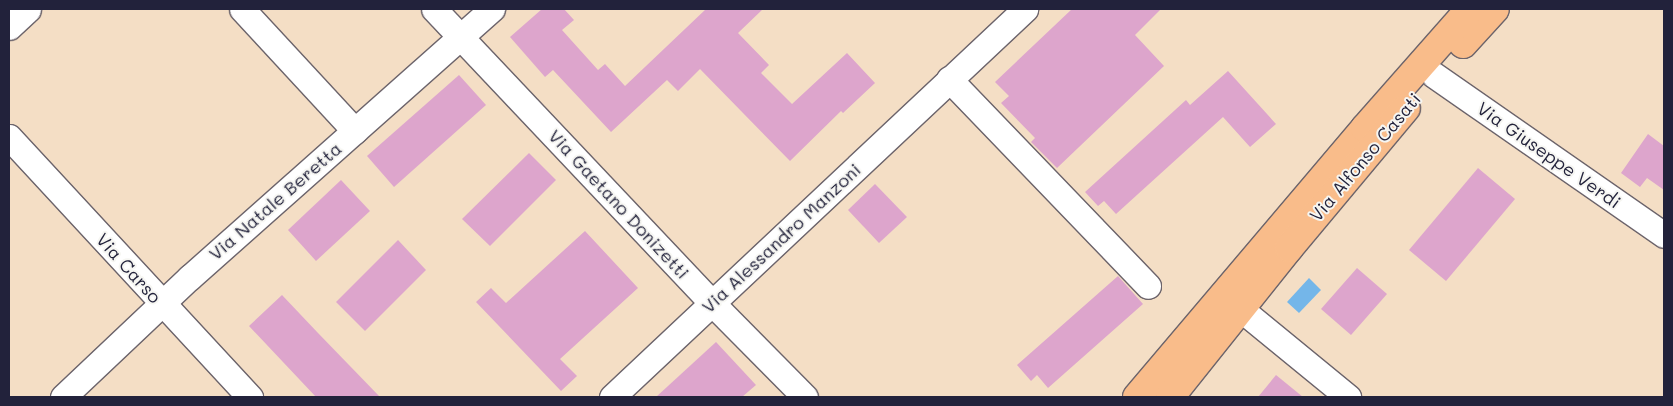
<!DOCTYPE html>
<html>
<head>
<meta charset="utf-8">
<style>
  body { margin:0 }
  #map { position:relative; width:1673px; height:406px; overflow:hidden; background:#f4dec5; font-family:Mali,sans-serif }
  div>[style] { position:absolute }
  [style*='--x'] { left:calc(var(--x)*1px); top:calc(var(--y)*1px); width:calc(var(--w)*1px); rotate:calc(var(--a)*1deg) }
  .water>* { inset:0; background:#74b6e9 }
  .building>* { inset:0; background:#dda5cc }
  .roads { filter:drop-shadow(1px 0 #6c646b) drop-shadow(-1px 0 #6c646b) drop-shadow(0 1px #6c646b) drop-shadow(0 -1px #6c646b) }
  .minor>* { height:25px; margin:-12.5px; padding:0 12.5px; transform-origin:12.5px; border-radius:12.5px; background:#fff }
  .major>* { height:28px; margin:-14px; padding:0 14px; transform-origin:14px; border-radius:14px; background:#f9bc8a }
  span { translate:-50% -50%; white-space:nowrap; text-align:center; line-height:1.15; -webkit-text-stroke:4px #f6f6f2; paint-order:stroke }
  .street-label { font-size:18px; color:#22223b }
  .frame { position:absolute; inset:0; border:10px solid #22223b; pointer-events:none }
</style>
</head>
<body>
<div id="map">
  <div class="water">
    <div style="clip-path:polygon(1309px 278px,1321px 290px,1299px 313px,1287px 302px)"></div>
  </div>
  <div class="building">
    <div style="clip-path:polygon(542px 9px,564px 9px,574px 20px,562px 30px,598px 70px,605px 64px,625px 86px,706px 9px,763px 9px,738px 33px,769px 65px,761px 73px,792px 104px,847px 53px,875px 83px,843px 113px,841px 111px,790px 161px,700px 69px,678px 91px,667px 80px,611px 132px,553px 70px,545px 77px,510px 37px)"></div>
    <div style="clip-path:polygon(1072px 9px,1161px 9px,1135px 35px,1164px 66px,1057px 168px,1031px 142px,1035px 138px,1001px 103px,1009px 96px,995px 82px)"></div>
    <div style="clip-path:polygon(1228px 71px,1276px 124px,1250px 147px,1223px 117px,1116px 214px,1104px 201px,1098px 206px,1085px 192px,1186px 100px,1190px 105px)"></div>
    <div style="clip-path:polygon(459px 75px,486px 105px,394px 187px,367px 156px)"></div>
    <div style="clip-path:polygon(1648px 134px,1664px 146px,1664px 190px,1647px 178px,1640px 187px,1621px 173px)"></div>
    <div style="clip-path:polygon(529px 153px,556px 180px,490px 246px,462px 219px)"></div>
    <div style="clip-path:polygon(1478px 168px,1515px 199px,1446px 281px,1409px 250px)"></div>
    <div style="clip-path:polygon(341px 180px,370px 211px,316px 261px,288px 230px)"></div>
    <div style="clip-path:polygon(875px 184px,907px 217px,879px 243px,848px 210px)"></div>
    <div style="clip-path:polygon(585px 231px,638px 288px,560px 359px,577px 376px,561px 391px,476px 302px,491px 288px,506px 303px)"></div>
    <div style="clip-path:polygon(398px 240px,426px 270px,365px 331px,336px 302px)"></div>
    <div style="clip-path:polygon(1357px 268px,1387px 294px,1351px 335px,1321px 309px)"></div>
    <div style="clip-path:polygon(1118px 276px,1143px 304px,1048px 388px,1037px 375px,1031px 381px,1017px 365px)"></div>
    <div style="clip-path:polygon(282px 295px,318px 333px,380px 397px,316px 397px,249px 326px)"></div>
    <div style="clip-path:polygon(716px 342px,756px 385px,742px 397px,656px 397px)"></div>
    <div style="clip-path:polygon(1276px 375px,1303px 397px,1258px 397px)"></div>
  </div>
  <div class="roads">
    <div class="minor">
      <div style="--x:242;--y:9;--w:166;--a:47.2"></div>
      <div style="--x:434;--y:9;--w:405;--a:46.6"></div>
      <div style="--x:712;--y:303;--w:132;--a:45.3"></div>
      <div style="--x:9;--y:27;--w:26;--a:-43"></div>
      <div style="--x:1434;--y:75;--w:280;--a:34.8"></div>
      <div style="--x:949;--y:79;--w:287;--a:46.1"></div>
      <div style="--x:9;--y:137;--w:355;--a:47.2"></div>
      <div style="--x:1226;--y:297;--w:158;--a:39.3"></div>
      <div style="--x:63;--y:397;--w:175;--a:-43.4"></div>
      <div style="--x:190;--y:277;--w:404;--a:-41.6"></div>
      <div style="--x:612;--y:397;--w:567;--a:-43.21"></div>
    </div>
    <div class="major">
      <div style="--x:1463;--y:44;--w:47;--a:-47.6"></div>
      <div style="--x:1137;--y:397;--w:353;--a:-49.7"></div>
      <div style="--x:1365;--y:128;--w:159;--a:-48.6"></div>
      <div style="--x:1170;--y:397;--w:191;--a:-51.4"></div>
      <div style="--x:1289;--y:248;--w:182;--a:-50.1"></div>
    </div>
  </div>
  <div class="street-label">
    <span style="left:1549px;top:155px;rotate:35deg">Via Giuseppe Verdi</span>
    <span style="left:1365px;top:157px;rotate:-50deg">Via Alfonso Casati</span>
    <span style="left:275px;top:201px;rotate:-41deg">Via Natale Beretta</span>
    <span style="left:619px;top:204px;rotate:47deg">Via Gaetano Donizetti</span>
    <span style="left:781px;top:238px;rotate:-43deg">Via Alessandro Manzoni</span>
    <span style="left:129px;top:268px;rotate:48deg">Via Carso</span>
  </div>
  <div class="frame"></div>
</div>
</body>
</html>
